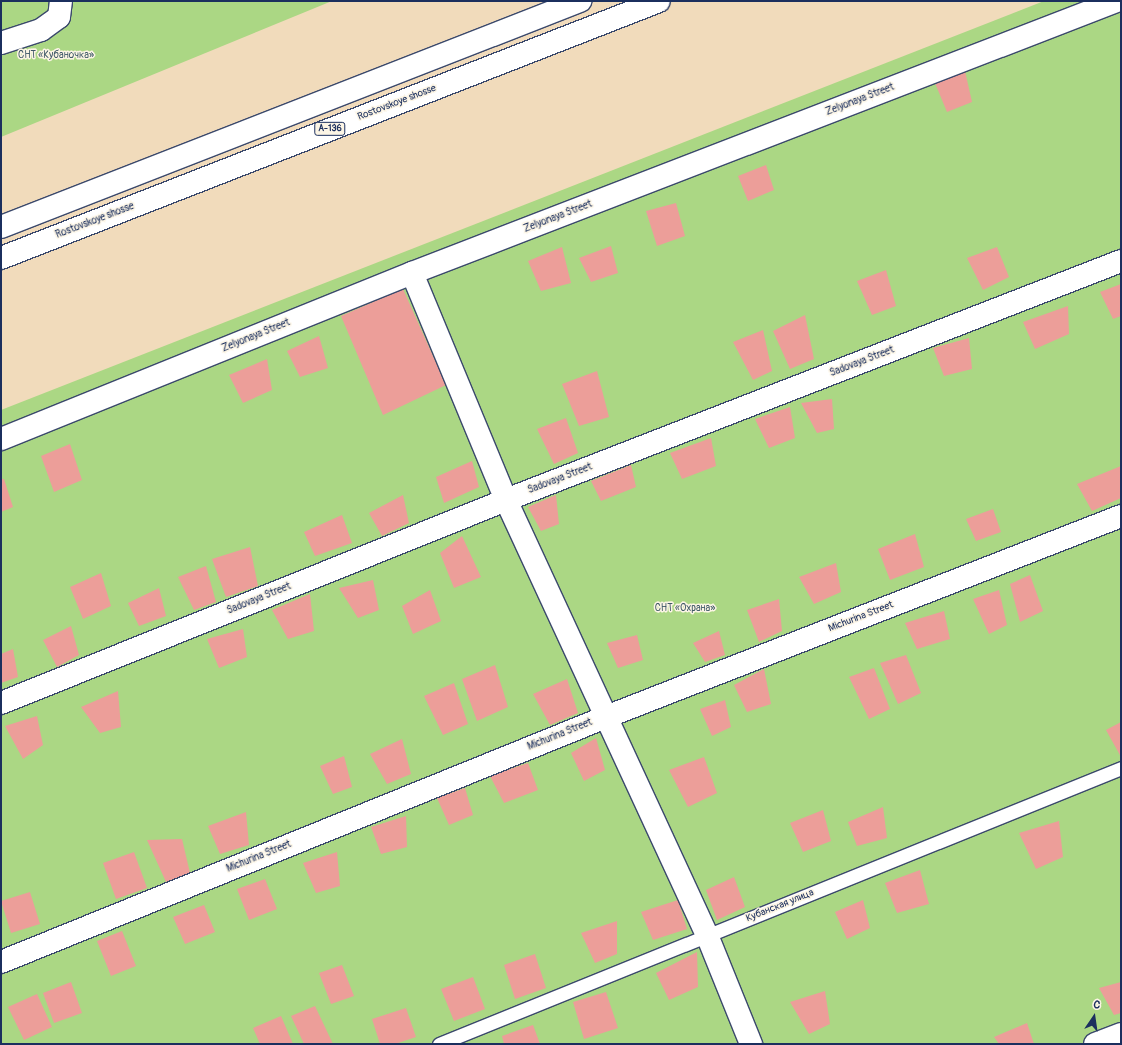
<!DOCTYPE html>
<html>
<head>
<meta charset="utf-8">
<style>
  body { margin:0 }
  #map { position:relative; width:1122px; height:1045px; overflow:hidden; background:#f1dbbb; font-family:Pangolin,sans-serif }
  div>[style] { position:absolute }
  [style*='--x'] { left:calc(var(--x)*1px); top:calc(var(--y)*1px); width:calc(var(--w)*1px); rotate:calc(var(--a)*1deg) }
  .green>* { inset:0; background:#abd784 }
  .building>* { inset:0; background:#ec9e99 }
  .roads { filter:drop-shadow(1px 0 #3b496c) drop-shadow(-1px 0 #3b496c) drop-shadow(0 1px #3b496c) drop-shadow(0 -1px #3b496c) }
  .lane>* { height:13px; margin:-6.5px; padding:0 6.5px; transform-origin:6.5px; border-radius:6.5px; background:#fff }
  .street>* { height:22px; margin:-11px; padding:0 11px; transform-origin:11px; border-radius:11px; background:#fff }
  .highway>* { height:22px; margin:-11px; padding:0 11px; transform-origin:11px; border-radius:11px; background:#fff }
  span { translate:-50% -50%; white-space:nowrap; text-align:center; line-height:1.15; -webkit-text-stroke:3px #fcf5e5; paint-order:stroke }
  .shield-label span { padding:1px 3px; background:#fcf5e5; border:1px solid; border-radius:3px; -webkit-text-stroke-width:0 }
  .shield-label { font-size:9px; color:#1b2f5e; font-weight:700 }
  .park-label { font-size:10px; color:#3f5968 }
  .street-label { font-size:10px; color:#1b2f5e }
  .frame { position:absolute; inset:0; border:2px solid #1b2f5e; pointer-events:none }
  .north { position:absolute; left:1074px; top:997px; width:40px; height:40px; -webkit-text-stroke:3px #fcf5e5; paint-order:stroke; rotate:13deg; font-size:11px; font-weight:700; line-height:16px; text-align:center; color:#1b2f5e }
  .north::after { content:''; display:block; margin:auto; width:14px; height:18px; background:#1b2f5e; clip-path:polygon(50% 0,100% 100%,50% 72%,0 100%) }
</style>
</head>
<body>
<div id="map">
  <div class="green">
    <div style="clip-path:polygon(1px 1px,332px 1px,1px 137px)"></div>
    <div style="clip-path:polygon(1044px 1px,1121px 1px,1121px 1044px,1px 1044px,1px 410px)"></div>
  </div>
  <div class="building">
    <div style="clip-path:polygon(965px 71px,972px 102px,947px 112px,935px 83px)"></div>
    <div style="clip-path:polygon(766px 165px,774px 190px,748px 201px,738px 176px)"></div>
    <div style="clip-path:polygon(676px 203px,685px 236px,657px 246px,646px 211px)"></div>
    <div style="clip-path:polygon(611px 246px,618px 273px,591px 282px,579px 258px)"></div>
    <div style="clip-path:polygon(562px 247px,571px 283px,541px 291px,528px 261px)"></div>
    <div style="clip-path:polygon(997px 247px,1009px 277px,983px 290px,967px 258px)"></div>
    <div style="clip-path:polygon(886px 270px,896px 306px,872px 315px,857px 281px)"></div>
    <div style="clip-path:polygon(1121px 284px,1121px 316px,1113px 319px,1100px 292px)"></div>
    <div style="clip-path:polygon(403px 289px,446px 385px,383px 415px,341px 316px)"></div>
    <div style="clip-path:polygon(1068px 306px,1069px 334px,1035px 349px,1023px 322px)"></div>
    <div style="clip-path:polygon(805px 315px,814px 359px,790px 369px,773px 331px)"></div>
    <div style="clip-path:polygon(763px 330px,772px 371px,753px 380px,733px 342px)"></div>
    <div style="clip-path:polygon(319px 336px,328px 368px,300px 377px,287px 351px)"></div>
    <div style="clip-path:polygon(969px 338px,972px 369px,944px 376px,933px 348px)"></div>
    <div style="clip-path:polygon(267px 359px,272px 390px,243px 403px,229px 375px)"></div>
    <div style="clip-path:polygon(597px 371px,609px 417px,579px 426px,562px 384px)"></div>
    <div style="clip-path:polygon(832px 399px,834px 429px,817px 433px,801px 403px)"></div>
    <div style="clip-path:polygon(790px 407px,795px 438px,769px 448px,755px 419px)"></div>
    <div style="clip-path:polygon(566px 418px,578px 453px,554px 464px,537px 429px)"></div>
    <div style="clip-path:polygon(711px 438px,716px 466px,682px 479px,670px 453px)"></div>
    <div style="clip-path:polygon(70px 444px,82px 480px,54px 492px,41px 456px)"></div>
    <div style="clip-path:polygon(472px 461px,479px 487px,444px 503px,436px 477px)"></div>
    <div style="clip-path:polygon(631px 465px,636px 487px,601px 501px,591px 481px)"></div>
    <div style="clip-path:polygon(1121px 466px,1121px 498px,1092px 511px,1077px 484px)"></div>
    <div style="clip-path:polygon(1px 479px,4px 479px,13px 507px,1px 512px)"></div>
    <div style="clip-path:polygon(403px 495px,409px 523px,382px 536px,369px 513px)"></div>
    <div style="clip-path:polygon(556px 495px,559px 524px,541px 531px,528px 507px)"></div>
    <div style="clip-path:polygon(993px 509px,1001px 532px,976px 541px,966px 519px)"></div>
    <div style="clip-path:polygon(342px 515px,352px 543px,315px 556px,304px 532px)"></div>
    <div style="clip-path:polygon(915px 534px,924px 567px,890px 580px,878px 549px)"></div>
    <div style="clip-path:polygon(462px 536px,481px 577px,454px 588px,440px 553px)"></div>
    <div style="clip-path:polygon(250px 547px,258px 586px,226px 597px,212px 559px)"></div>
    <div style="clip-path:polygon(836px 563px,841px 592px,814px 604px,799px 577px)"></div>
    <div style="clip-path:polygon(206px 566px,216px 602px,194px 610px,178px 577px)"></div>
    <div style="clip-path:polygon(101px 573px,111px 606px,83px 619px,70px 587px)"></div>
    <div style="clip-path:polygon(1030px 575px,1043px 611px,1020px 622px,1010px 584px)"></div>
    <div style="clip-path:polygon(373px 580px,379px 610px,358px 618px,339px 588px)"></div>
    <div style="clip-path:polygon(159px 588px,166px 616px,139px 626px,128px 603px)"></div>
    <div style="clip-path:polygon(430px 590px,441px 621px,413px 634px,402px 606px)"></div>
    <div style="clip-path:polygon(999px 590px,1007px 625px,989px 634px,973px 599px)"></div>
    <div style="clip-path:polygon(310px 594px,314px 631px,288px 639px,272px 610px)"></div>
    <div style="clip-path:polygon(779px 599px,782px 631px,759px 642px,747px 610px)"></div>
    <div style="clip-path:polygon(944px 611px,950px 639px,917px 649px,905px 623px)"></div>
    <div style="clip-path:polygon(71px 626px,79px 655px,57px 667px,43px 640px)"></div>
    <div style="clip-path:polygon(243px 629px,247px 657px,219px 668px,207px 639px)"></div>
    <div style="clip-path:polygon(719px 631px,725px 655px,705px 662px,693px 643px)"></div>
    <div style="clip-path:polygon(637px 635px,643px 660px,618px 668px,607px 643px)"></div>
    <div style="clip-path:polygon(13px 649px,18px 677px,1px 683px,1px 654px)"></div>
    <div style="clip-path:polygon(906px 655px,921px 693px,898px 704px,880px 663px)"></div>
    <div style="clip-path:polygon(495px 665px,508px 707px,477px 721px,462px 679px)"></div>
    <div style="clip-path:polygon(874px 668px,890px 709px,869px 719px,849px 677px)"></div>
    <div style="clip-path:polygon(764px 669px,771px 704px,747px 712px,734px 685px)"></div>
    <div style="clip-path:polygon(567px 679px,578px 713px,550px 725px,533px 694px)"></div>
    <div style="clip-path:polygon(454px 683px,468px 724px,443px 735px,424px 696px)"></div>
    <div style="clip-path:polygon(118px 691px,121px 727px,100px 733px,81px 707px)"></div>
    <div style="clip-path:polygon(725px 700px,731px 727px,712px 736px,700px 709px)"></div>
    <div style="clip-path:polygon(37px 716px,43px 745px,23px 759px,5px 726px)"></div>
    <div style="clip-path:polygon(1121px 722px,1121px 757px,1106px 730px)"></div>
    <div style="clip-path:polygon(596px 738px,605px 770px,584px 781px,571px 753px)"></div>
    <div style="clip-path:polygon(402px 739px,411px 774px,387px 784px,370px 754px)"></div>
    <div style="clip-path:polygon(344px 756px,352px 787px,333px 794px,320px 766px)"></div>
    <div style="clip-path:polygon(704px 757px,717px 793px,688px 807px,669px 770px)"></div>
    <div style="clip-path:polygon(528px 763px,538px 790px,504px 803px,490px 776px)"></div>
    <div style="clip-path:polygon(465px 788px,473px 815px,449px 825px,437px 798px)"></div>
    <div style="clip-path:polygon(883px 807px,887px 838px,857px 846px,848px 822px)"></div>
    <div style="clip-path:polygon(823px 810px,831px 841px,803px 852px,790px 823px)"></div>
    <div style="clip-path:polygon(246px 812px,249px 845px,220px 854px,208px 826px)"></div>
    <div style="clip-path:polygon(406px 816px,407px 847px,381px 854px,371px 827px)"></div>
    <div style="clip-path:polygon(1059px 821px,1063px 857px,1036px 869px,1019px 833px)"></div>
    <div style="clip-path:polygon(182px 839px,190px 873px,166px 882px,147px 840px)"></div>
    <div style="clip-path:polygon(134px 852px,147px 888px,116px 899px,103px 863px)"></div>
    <div style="clip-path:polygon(337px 852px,340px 886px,316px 893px,303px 863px)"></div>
    <div style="clip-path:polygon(920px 870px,929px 904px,897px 913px,885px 883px)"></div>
    <div style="clip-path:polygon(734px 877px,745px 907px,717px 920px,706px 890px)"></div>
    <div style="clip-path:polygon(265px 879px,277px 909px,249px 920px,237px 889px)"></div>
    <div style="clip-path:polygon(30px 892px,40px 924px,11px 933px,1px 901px)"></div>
    <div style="clip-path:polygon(678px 900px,687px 929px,653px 940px,641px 912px)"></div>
    <div style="clip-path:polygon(863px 900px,870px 928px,847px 939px,835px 912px)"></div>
    <div style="clip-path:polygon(204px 905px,215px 932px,185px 944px,173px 917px)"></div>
    <div style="clip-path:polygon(617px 921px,617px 954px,595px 963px,581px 933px)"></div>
    <div style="clip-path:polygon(122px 931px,136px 966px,111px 976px,97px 941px)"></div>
    <div style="clip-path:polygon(697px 952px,698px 987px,669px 1000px,656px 973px)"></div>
    <div style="clip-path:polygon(535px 954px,546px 988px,515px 999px,504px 965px)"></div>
    <div style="clip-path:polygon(342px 965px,354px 996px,331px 1004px,319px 973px)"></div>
    <div style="clip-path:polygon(473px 977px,485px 1009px,454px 1021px,441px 989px)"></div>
    <div style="clip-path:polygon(71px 982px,82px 1013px,54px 1023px,43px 993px)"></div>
    <div style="clip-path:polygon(1121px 982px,1121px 1013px,1114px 1015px,1099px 988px)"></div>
    <div style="clip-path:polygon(825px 991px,830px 1024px,809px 1034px,790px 1002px)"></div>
    <div style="clip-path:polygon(606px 992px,618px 1028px,584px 1039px,573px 1002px)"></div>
    <div style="clip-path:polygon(37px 994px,52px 1027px,24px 1040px,8px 1007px)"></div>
    <div style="clip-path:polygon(315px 1006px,333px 1044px,304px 1044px,291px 1016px)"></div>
    <div style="clip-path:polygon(406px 1008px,416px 1037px,395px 1044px,380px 1044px,372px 1019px)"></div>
    <div style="clip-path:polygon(281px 1016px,293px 1044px,260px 1044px,253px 1028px)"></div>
    <div style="clip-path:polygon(1027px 1023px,1034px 1044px,999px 1044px,994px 1037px)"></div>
    <div style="clip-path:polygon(533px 1025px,540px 1044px,504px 1044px,502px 1036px)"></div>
  </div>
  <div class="roads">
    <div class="lane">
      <div style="--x:439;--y:1044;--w:736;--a:-22.03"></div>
    </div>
    <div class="street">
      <div style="--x:1;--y:43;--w:42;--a:-18"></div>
      <div style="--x:41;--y:30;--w:22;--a:-36"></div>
      <div style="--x:59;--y:17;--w:16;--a:-83"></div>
      <div style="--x:412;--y:273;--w:246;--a:67.5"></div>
      <div style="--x:506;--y:500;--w:479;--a:65.2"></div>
      <div style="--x:707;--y:935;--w:118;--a:68"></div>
      <div style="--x:1;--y:439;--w:443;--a:-22"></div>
      <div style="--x:412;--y:273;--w:756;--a:-21.1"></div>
      <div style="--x:1;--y:703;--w:544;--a:-21.9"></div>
      <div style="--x:506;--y:500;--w:660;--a:-21.24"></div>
      <div style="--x:1;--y:962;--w:653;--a:-22.05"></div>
      <div style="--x:606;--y:717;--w:553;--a:-21.32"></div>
      <div style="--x:1095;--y:1044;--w:28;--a:-21"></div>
    </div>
    <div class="highway">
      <div style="--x:1;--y:227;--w:622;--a:-21.32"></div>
      <div style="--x:1;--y:258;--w:706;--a:-21.33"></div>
    </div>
  </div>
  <div class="shield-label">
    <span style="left:330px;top:129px">А-136</span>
  </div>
  <div class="park-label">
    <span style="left:56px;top:56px">СНТ «Кубаночка»</span>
    <span style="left:685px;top:609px">СНТ «Охрана»</span>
  </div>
  <div class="street-label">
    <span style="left:860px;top:100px;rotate:-21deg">Zelyonaya Street</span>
    <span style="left:397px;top:103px;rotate:-21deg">Rostovskoye shosse</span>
    <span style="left:558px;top:217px;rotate:-21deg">Zelyonaya Street</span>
    <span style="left:95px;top:221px;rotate:-21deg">Rostovskoye shosse</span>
    <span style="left:256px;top:336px;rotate:-22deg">Zelyonaya Street</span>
    <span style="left:862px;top:362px;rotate:-21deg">Sadovaya Street</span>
    <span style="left:560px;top:479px;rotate:-21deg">Sadovaya Street</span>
    <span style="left:259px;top:599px;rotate:-22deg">Sadovaya Street</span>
    <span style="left:861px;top:617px;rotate:-21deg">Michurina Street</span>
    <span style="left:560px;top:735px;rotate:-22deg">Michurina Street</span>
    <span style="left:259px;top:857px;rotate:-22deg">Michurina Street</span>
    <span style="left:780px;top:906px;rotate:-22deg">Кубанская улица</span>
  </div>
  <div class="frame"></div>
  <div class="north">С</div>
</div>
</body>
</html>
